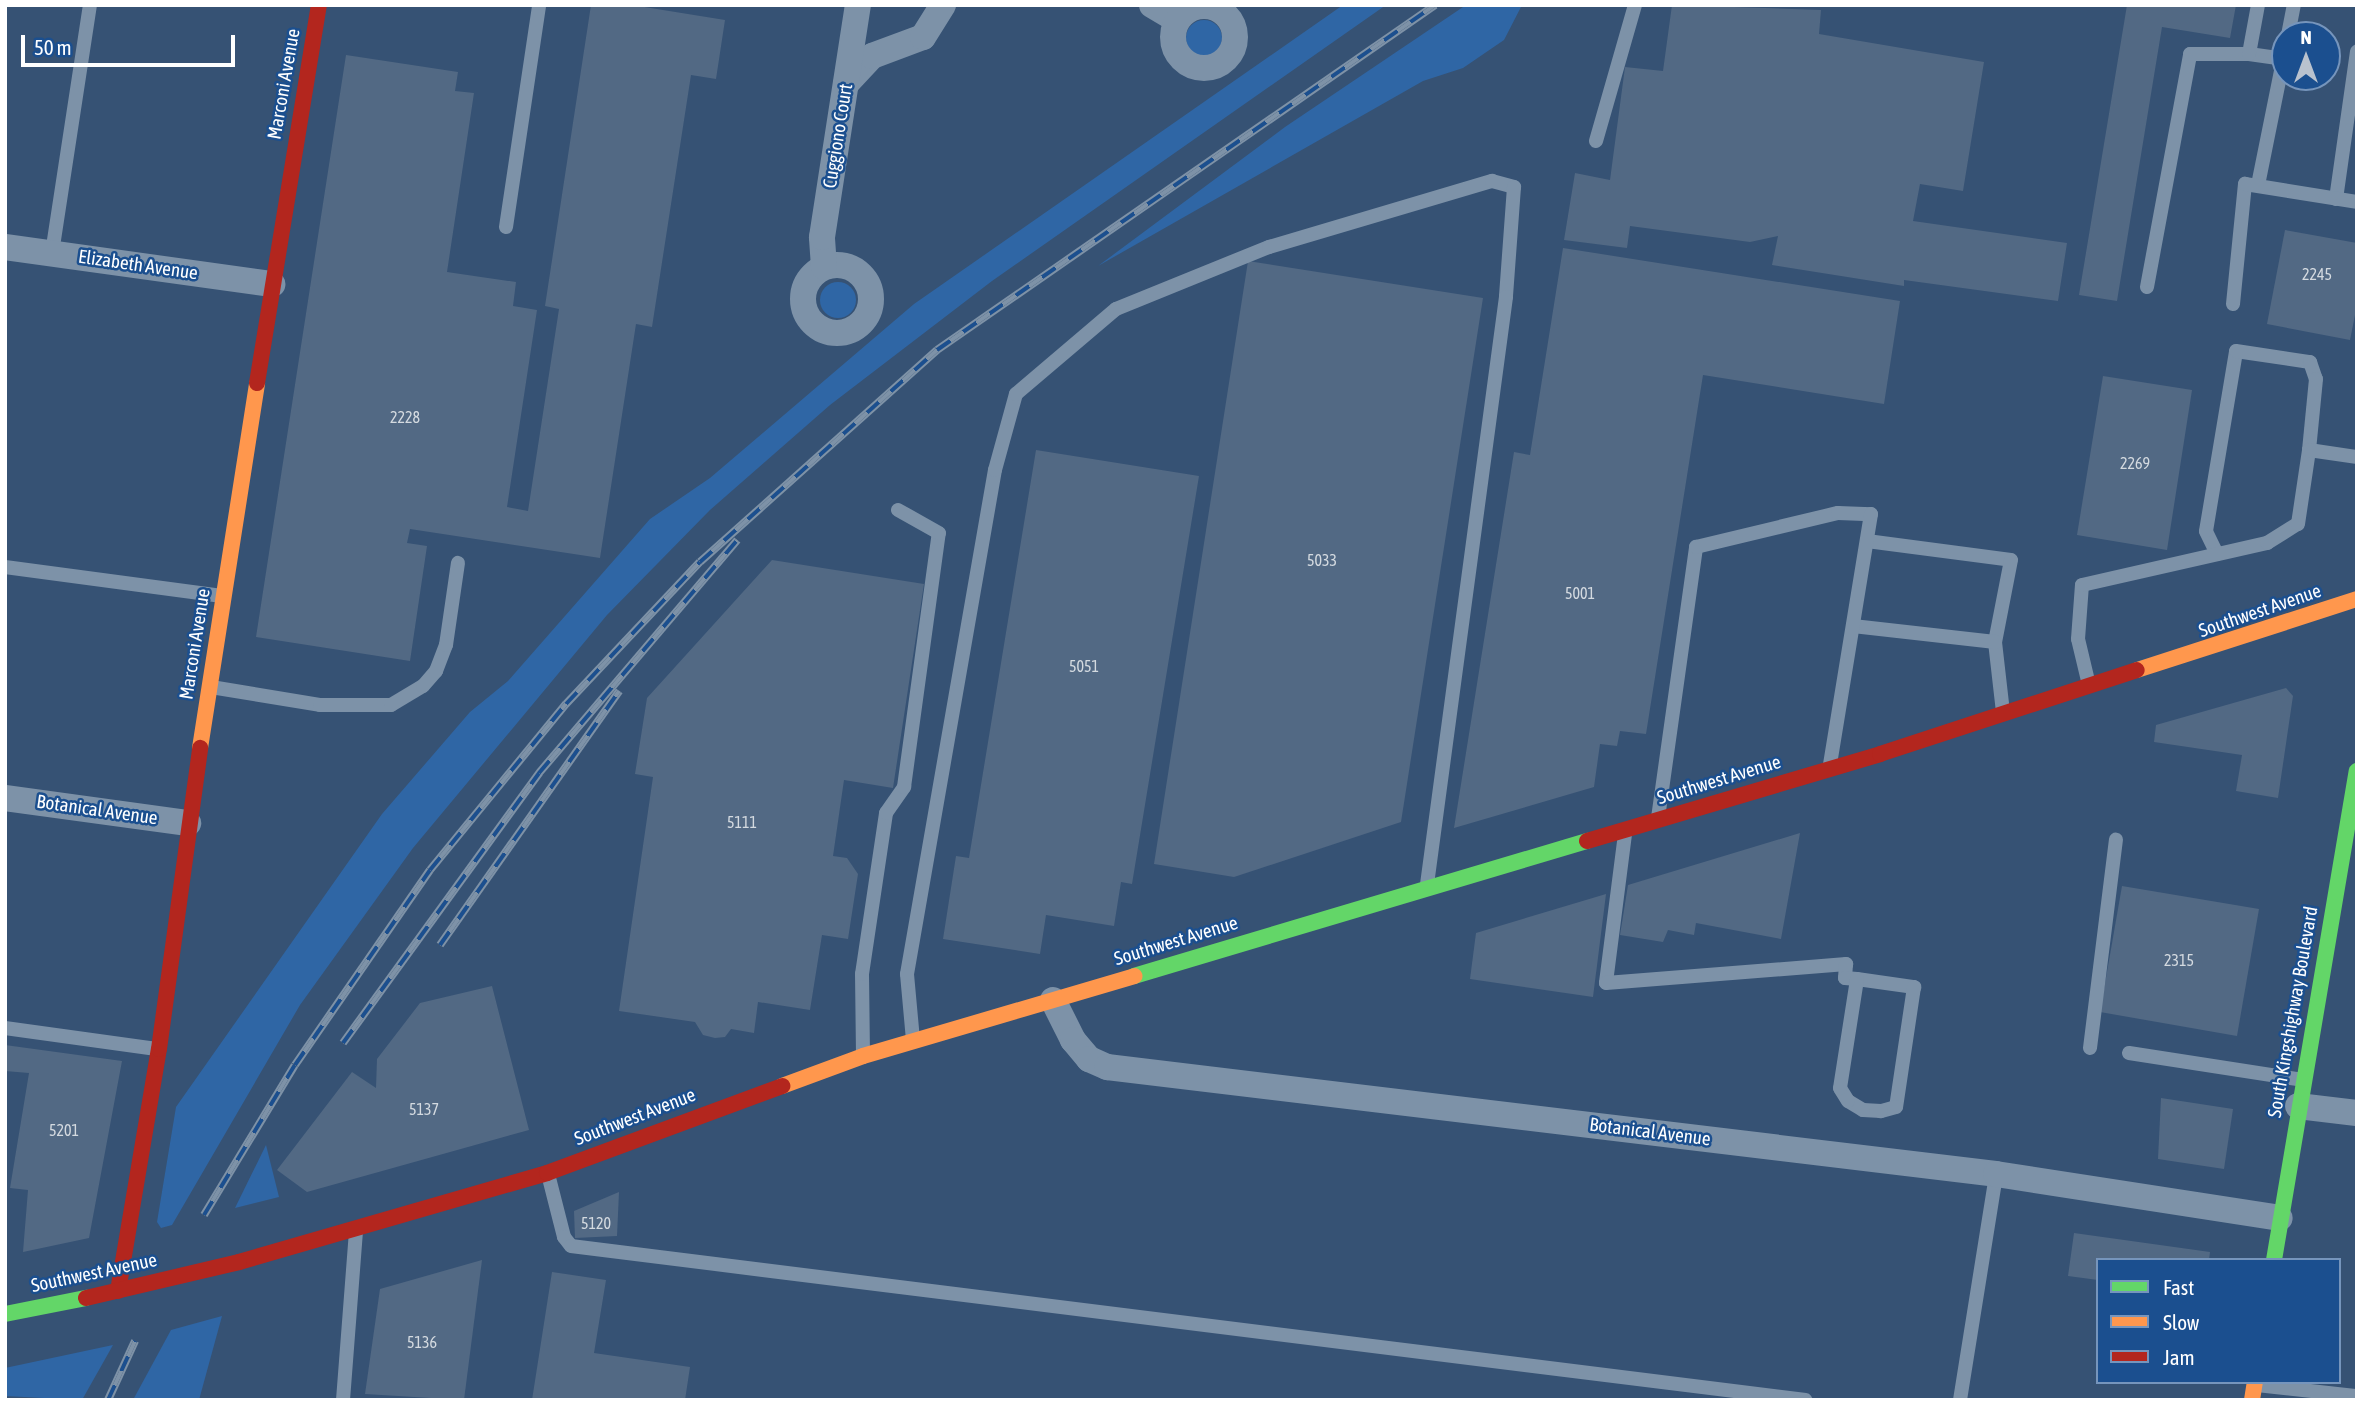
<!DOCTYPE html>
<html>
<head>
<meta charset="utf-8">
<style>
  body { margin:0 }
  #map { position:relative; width:2362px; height:1405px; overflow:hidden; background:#365274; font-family:"Asap Condensed",sans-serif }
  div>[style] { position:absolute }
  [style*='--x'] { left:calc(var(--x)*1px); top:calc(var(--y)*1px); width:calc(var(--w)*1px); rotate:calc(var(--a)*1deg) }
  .green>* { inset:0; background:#2f66a5 }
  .round { border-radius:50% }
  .building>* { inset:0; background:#526984 }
  .lane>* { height:14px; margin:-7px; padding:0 7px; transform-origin:7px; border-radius:7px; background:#7d92a8 }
  .street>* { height:26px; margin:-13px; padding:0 13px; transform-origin:13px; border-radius:13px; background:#7d92a8 }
  .street>.ring { margin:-13px; padding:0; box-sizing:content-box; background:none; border:26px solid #7d92a8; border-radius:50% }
  .fast>* { height:16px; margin:-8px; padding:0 8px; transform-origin:8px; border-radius:8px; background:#63d668 }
  .slow>* { height:16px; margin:-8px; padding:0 8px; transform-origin:8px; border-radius:8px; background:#ff974d }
  .jam>* { height:16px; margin:-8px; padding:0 8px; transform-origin:8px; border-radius:8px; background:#b3261e }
  .rail>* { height:8px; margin-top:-4px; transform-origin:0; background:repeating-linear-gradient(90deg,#1b4f8f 0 16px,#7e92a7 0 32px); box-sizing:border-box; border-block:2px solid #7e92a7 }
  .jam-bridge>* { height:16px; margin:-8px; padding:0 8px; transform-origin:8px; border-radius:8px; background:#b3261e }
  span { translate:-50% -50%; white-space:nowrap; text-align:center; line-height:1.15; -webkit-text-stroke:5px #1b4f8f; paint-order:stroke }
  .number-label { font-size:16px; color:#d4dae0 }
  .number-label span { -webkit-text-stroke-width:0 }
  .street-label { font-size:19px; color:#fff }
  .frame { position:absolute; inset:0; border:7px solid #fff; pointer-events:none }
  .legend { position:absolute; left:2096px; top:1258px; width:245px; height:126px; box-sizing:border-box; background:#1b4f8f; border:2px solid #7695bc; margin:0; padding:9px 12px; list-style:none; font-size:21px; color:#fff }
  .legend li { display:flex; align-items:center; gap:14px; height:35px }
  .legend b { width:35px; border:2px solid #7695bc }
  .north { position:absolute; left:2271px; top:21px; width:70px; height:70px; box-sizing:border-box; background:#1b4f8f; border:2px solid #7695bc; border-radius:50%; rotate:0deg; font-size:19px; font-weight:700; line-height:28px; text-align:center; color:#fff }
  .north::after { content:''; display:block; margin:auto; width:24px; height:32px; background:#b9c2ce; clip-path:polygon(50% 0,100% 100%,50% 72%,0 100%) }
  .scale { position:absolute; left:21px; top:35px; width:214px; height:32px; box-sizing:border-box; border:4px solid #fff; border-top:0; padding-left:9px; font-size:21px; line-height:24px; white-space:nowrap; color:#fff; -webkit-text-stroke:5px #1b4f8f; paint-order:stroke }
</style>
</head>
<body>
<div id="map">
  <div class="green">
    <div style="clip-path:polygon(1343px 5px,1386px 5px,992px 281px,830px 405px,710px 510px,607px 615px,413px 848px,300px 1005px,172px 1225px,161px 1228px,157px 1222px,176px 1107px,382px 814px,470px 712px,508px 681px,650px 519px,710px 478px,914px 304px)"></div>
    <div style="clip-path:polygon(1466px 5px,1522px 5px,1504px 40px,1463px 68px,1423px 81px,1098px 266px,1285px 127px)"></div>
    <div class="round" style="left:1186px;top:20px;width:36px;height:36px"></div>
    <div class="round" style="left:820px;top:282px;width:36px;height:36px"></div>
    <div style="clip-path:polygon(266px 1145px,279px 1197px,235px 1208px)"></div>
    <div style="clip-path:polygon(222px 1316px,199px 1400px,133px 1400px,171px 1330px)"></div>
    <div style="clip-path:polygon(113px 1345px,82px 1400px,5px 1396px,5px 1368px)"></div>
  </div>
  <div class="building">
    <div style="clip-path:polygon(591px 5px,632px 5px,725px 20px,716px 79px,691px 75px,652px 327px,636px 324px,600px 558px,410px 529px,407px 543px,427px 546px,410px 661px,256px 637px,346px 55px,458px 72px,455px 91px,474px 93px,447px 272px,516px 282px,513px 306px,537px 310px,507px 507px,528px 511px,559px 309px,545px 306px)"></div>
    <div style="clip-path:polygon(1672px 5px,1821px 10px,1819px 34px,1984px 62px,1963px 191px,1920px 184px,1913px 221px,2067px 243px,2058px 301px,1904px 280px,1904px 286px,1772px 265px,1778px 236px,1750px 242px,1630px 226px,1627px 248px,1564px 240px,1575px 173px,1610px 180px,1625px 67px,1663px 71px)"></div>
    <div style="clip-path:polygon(2127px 5px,2236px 5px,2230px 38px,2162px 27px,2117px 301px,2079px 295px)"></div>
    <div style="clip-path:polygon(2285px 230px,2357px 243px,2357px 305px,2350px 340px,2267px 324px)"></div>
    <div style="clip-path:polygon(1563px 248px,1900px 301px,1884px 404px,1703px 375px,1646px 734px,1620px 731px,1617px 746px,1600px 744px,1594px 787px,1454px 828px,1514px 452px,1530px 455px)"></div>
    <div style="clip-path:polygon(1248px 261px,1483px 298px,1401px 822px,1234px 877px,1154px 864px)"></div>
    <div style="clip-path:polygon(2103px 376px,2192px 390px,2167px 550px,2077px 535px)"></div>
    <div style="clip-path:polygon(1036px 450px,1199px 476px,1132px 884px,1121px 882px,1114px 926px,1046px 915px,1040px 954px,943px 939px,956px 856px,969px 858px)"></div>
    <div style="clip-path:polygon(772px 560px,924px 584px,893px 788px,844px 780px,833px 856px,847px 858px,858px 874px,848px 939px,822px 935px,810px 1010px,758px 1002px,754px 1033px,731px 1029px,725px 1037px,715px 1038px,703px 1035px,695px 1022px,619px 1011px,653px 777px,635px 774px,647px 698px)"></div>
    <div style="clip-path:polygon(2286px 688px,2293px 696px,2278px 798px,2236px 791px,2242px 755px,2154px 742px,2156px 725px)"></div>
    <div style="clip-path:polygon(1800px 833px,1781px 939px,1696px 923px,1694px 935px,1668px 930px,1663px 942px,1620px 935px,1628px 885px)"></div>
    <div style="clip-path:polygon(2122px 886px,2259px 909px,2237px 1036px,2100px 1012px)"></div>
    <div style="clip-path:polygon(1606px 894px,1593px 997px,1470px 979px,1476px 933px)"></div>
    <div style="clip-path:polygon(492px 986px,529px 1130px,307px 1192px,277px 1170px,352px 1072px,376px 1088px,377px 1059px,420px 1003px)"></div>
    <div style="clip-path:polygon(5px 1045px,122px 1061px,89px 1238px,23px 1252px,28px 1190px,10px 1188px,29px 1073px,5px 1071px)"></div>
    <div style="clip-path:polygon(2161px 1098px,2233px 1109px,2224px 1169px,2158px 1159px)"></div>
    <div style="clip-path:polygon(619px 1192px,617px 1236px,575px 1238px,574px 1211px)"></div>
    <div style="clip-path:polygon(2074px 1233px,2210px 1252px,2209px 1260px,2098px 1260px,2098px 1280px,2068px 1276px)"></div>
    <div style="clip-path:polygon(482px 1260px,464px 1400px,365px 1394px,380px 1289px)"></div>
    <div style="clip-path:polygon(552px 1272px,606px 1280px,594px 1353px,690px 1367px,685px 1400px,532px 1400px)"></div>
  </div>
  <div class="lane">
    <div style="--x:2288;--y:35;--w:31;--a:-79"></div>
    <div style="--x:2249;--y:54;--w:34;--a:8"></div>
    <div style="--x:1596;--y:141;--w:141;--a:-74"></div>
    <div style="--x:2258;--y:185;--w:137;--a:-78.6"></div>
    <div style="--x:2336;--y:199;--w:149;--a:-81.9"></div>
    <div style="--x:506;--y:227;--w:224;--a:-81.5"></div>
    <div style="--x:52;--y:253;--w:251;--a:-81.3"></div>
    <div style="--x:2147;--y:287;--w:237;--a:-79.5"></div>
    <div style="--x:2190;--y:54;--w:59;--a:0"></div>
    <div style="--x:2249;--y:54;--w:50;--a:-79.6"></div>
    <div style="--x:2233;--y:304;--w:121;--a:-84.3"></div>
    <div style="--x:2245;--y:184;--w:113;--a:9.1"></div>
    <div style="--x:1867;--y:541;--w:145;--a:7.5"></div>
    <div style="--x:2011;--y:560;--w:84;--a:101"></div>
    <div style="--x:1995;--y:642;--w:70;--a:83.5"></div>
    <div style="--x:2217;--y:554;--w:25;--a:-116"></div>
    <div style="--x:2206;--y:531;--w:182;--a:-80.5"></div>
    <div style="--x:2236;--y:351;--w:75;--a:8.5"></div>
    <div style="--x:2310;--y:362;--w:18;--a:71"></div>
    <div style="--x:2316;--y:379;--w:71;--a:95.6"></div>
    <div style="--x:5;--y:567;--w:219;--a:7.6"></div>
    <div style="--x:1853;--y:626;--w:143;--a:6.4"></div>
    <div style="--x:2089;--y:685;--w:47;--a:-103.4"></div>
    <div style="--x:2078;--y:639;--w:54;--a:-85.8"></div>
    <div style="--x:2082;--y:585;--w:190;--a:-12.8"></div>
    <div style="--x:2267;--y:543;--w:36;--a:-32"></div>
    <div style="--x:2298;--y:524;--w:75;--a:-81.5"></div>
    <div style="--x:2309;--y:450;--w:49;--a:8.3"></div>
    <div style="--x:211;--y:687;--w:110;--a:9.4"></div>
    <div style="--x:320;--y:705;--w:71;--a:0"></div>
    <div style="--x:391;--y:705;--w:37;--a:-31"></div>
    <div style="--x:423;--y:686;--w:20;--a:-49"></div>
    <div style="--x:436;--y:671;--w:28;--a:-69"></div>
    <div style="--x:446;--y:645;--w:83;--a:-81.7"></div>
    <div style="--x:1658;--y:818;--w:274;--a:-82"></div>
    <div style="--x:1696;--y:547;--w:146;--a:-13.5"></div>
    <div style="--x:1838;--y:513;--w:33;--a:2"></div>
    <div style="--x:1871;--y:514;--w:254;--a:99.3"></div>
    <div style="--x:1625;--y:834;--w:150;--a:97.3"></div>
    <div style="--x:1606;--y:983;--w:241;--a:-4.5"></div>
    <div style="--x:1846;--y:964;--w:14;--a:94"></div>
    <div style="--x:1845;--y:978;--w:12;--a:5"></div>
    <div style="--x:1857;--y:979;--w:58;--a:8"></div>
    <div style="--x:1914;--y:987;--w:121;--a:98.5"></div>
    <div style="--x:1896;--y:1107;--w:16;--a:165"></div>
    <div style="--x:1881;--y:1111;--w:18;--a:-177"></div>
    <div style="--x:1863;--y:1110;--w:17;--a:-149"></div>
    <div style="--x:1848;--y:1101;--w:15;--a:-122"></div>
    <div style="--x:1840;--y:1088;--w:110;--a:-81.1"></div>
    <div style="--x:5;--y:1028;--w:153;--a:7.9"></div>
    <div style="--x:913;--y:1040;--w:66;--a:-95.2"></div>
    <div style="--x:907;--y:974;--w:512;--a:-80.1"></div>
    <div style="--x:995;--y:470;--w:79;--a:-74.6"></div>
    <div style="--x:1016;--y:394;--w:131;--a:-40.4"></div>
    <div style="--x:1116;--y:309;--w:165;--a:-22.1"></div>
    <div style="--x:1269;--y:247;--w:233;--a:-16.5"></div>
    <div style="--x:1492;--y:181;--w:23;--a:15"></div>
    <div style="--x:1514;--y:187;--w:110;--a:94.2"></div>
    <div style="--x:1506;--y:297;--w:592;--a:97.66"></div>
    <div style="--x:2090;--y:1048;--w:210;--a:-82.9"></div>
    <div style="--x:2129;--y:1053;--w:176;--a:8.8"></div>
    <div style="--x:863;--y:1055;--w:81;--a:-90.7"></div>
    <div style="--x:862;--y:974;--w:163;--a:-81.5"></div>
    <div style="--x:886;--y:813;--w:32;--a:-55"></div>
    <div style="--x:904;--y:787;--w:256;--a:-82.2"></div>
    <div style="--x:939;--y:533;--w:47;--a:-150.7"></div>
    <div style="--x:548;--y:1174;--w:65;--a:75.7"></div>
    <div style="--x:564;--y:1237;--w:11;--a:52"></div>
    <div style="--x:571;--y:1246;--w:1244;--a:7.11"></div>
    <div style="--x:2257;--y:1385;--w:101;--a:6.3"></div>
    <div style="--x:343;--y:1400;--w:169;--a:-85.6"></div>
    <div style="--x:1960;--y:1400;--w:229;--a:-80.9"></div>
  </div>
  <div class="street">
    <div style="--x:1152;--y:5;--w:29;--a:31"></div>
    <div class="ring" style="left:1173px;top:6px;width:36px;height:36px"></div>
    <div style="--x:846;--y:84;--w:38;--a:-47"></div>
    <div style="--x:872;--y:56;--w:54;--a:-20.4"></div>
    <div style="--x:923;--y:37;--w:38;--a:-58"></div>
    <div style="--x:5;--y:247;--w:270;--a:7.9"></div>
    <div class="ring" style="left:803px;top:265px;width:42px;height:42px"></div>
    <div style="--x:824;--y:267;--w:30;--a:-94"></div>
    <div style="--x:822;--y:237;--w:235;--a:-81.2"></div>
    <div style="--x:5;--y:798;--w:185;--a:7.8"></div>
    <div style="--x:1053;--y:1000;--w:45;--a:63.4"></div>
    <div style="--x:1073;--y:1040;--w:25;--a:50"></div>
    <div style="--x:1089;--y:1059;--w:20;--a:24"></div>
    <div style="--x:1107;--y:1067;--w:895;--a:6.86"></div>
    <div style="--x:1996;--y:1174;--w:287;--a:8.8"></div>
    <div style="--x:2298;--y:1106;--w:59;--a:6.8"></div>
  </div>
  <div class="fast">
    <div style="--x:1134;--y:976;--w:473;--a:-16.6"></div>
    <div style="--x:2274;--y:1260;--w:496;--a:-80.4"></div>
    <div style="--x:5;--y:1314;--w:83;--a:-11.2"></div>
  </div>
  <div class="slow">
    <div style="--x:2137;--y:670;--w:231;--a:-17.9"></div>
    <div style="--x:200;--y:748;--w:369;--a:-81.1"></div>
    <div style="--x:782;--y:1086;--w:86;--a:-20.3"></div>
    <div style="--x:863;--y:1056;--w:283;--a:-16.4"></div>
    <div style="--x:2252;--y:1400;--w:18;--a:-81"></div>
  </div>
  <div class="jam">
    <div style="--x:257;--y:383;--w:383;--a:-80.7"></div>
    <div style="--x:1587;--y:841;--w:306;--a:-16.5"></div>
    <div style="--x:1880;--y:754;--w:270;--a:-18.1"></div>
    <div style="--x:239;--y:1262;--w:321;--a:-16.1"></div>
    <div style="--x:547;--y:1173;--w:251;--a:-20.3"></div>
    <div style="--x:118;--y:1291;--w:245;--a:-80.4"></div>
    <div style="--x:159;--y:1049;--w:304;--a:-82.2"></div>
  </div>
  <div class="rail">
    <div style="--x:440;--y:945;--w:311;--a:-54.8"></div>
    <div style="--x:343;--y:1043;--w:334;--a:-54"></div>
    <div style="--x:539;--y:773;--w:306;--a:-49.6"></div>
    <div style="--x:204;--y:1215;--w:175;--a:-58.8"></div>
    <div style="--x:295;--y:1065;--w:237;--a:-55.3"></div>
    <div style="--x:430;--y:870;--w:215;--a:-50.7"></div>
    <div style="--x:566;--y:704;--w:195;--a:-46.7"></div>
    <div style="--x:700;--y:562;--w:318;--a:-41.8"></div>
    <div style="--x:937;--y:350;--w:606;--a:-34.71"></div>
    <div style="--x:108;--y:1400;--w:65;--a:-65.4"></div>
  </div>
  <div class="jam-bridge">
    <div style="--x:86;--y:1298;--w:157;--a:-13.2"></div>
  </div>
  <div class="number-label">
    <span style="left:2317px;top:274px">2245</span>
    <span style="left:405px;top:417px">2228</span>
    <span style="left:2135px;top:463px">2269</span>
    <span style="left:1322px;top:560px">5033</span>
    <span style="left:1580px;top:593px">5001</span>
    <span style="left:1084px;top:666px">5051</span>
    <span style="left:742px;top:822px">5111</span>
    <span style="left:2179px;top:960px">2315</span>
    <span style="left:424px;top:1109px">5137</span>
    <span style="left:64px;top:1130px">5201</span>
    <span style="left:596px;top:1223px">5120</span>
    <span style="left:422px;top:1342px">5136</span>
  </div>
  <div class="street-label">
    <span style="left:284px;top:84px;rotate:-80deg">Marconi Avenue</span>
    <span style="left:838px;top:136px;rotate:-81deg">Cuggiono Court</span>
    <span style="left:138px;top:265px;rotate:8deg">Elizabeth Avenue</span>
    <span style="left:2260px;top:611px;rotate:-19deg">Southwest Avenue</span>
    <span style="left:195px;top:644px;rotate:-81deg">Marconi Avenue</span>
    <span style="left:1719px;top:780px;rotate:-17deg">Southwest Avenue</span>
    <span style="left:97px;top:810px;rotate:8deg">Botanical Avenue</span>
    <span style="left:1176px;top:941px;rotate:-17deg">Southwest Avenue</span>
    <span style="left:2293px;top:1012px;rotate:-80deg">South Kingshighway Boulevard</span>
    <span style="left:635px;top:1117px;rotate:-21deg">Southwest Avenue</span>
    <span style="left:1650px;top:1132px;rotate:7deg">Botanical Avenue</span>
    <span style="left:94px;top:1273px;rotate:-12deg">Southwest Avenue</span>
  </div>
  <div class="frame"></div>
  <ul class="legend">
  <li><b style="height:9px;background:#63d668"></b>Fast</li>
  <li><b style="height:9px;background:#ff974d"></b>Slow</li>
  <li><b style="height:9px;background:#b3261e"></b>Jam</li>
  </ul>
  <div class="north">N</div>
  <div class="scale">50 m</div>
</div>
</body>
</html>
